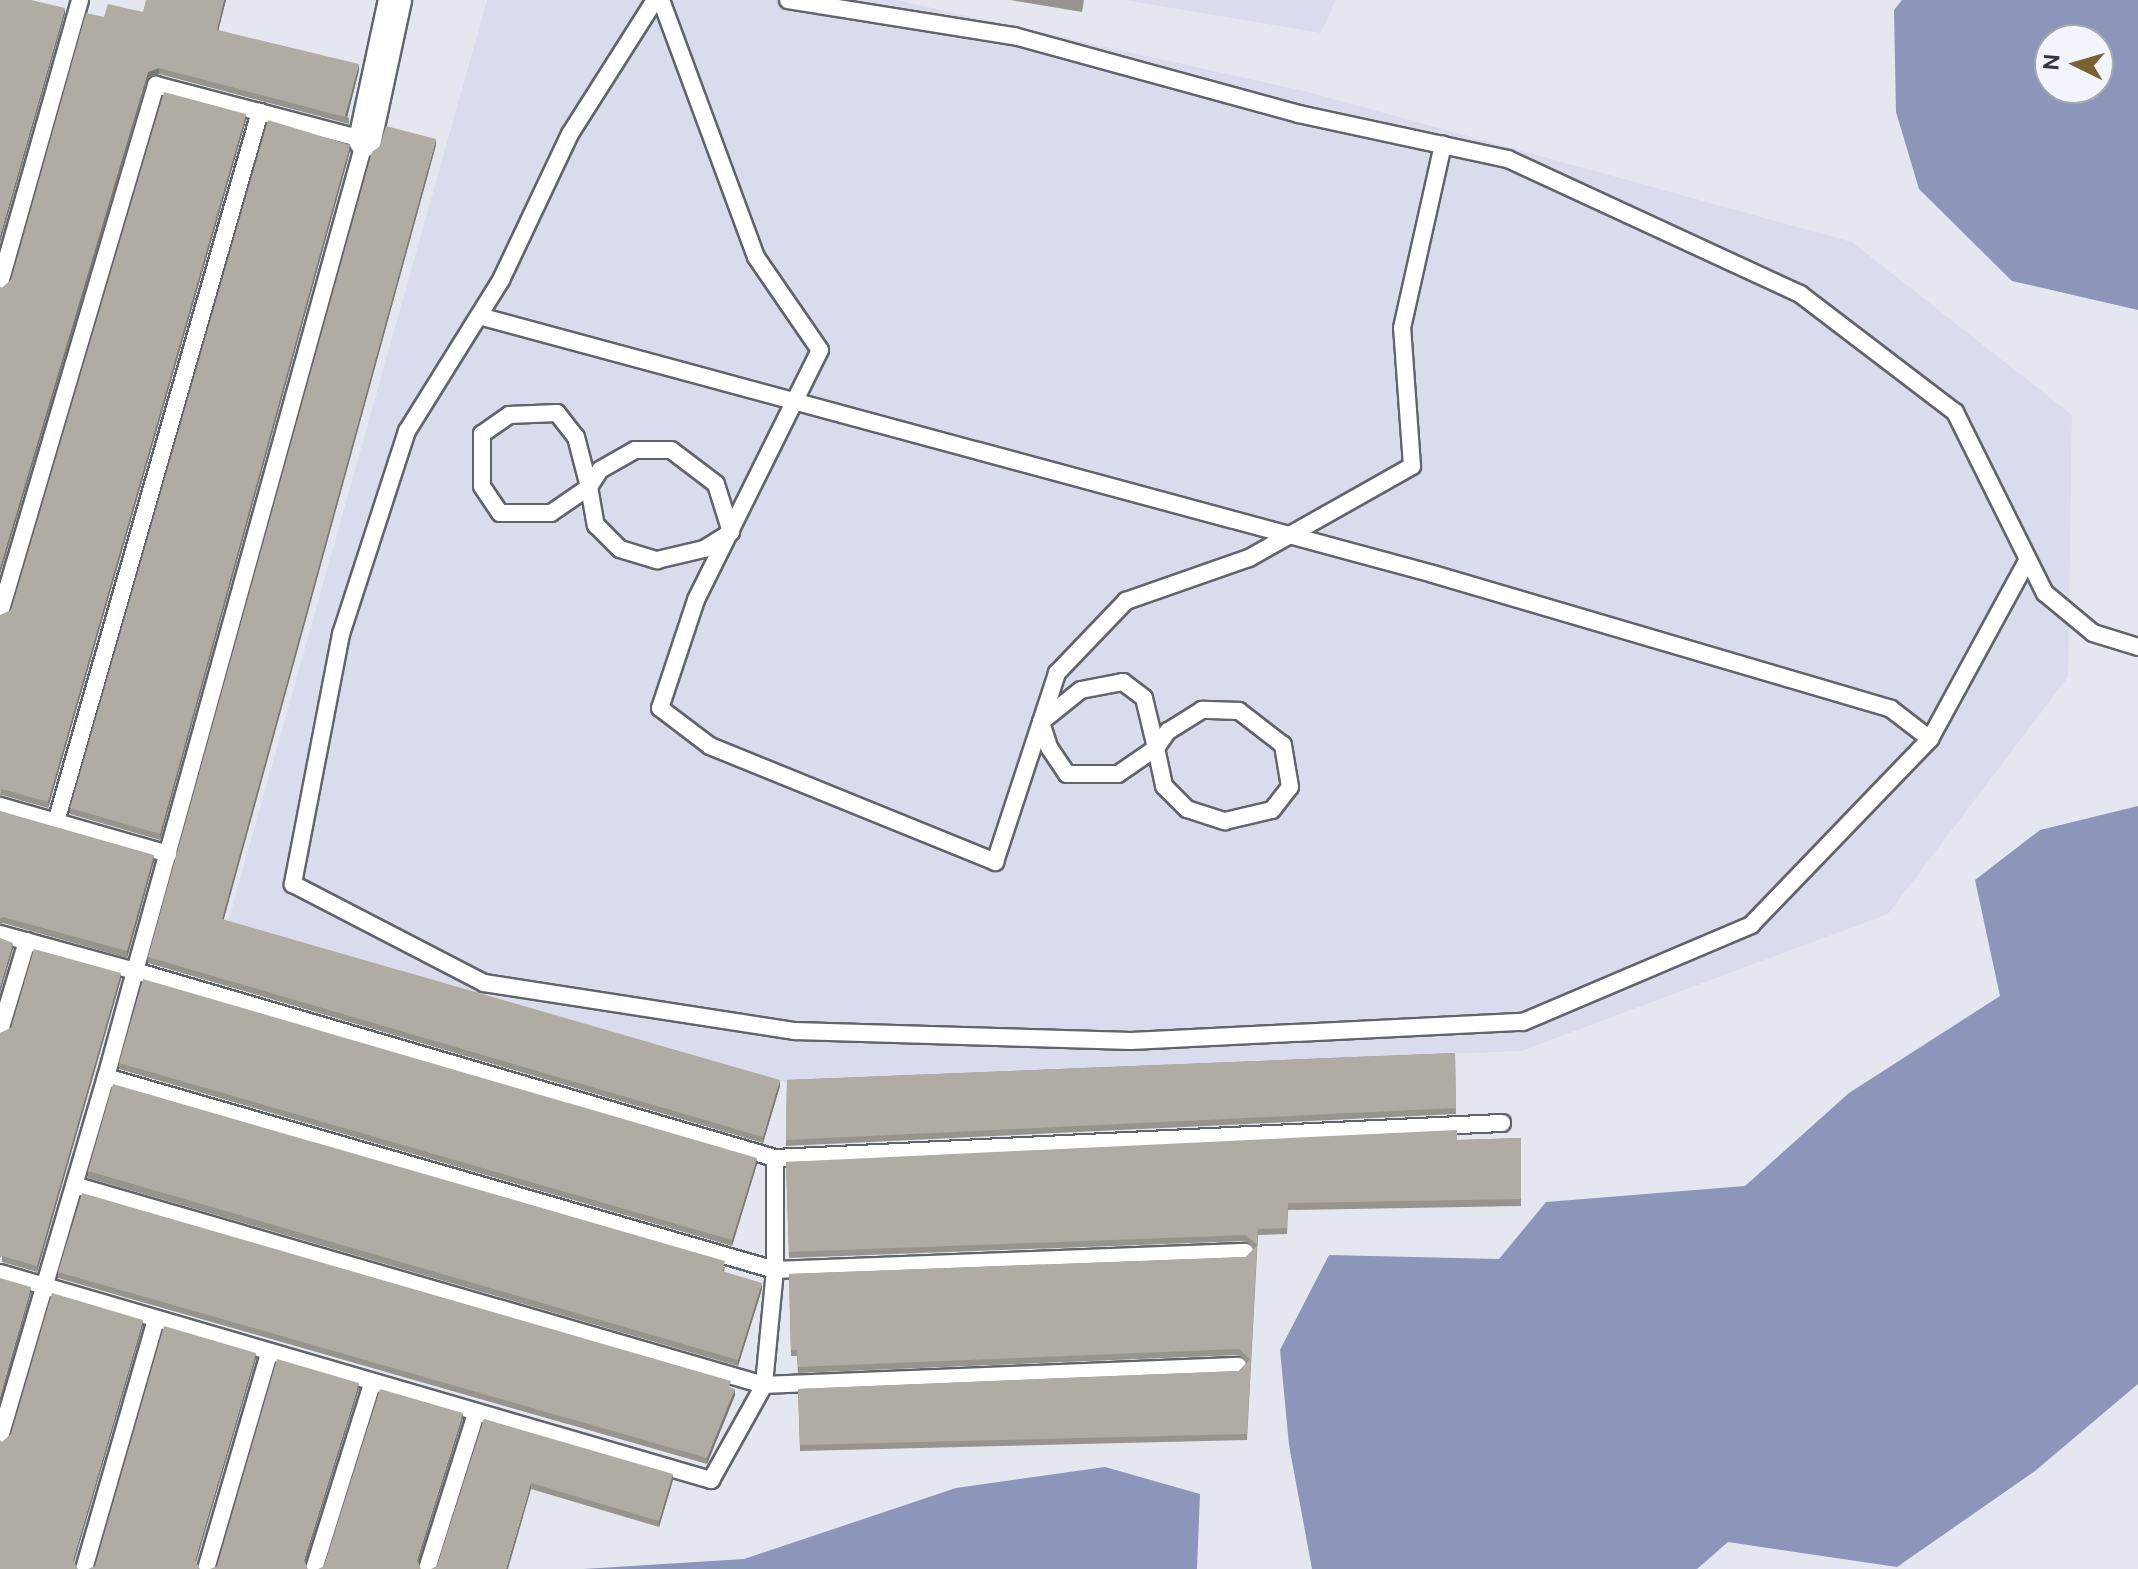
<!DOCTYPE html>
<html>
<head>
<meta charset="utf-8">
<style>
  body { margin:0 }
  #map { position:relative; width:2138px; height:1569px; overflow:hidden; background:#e5e7f0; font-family:"DM Sans",sans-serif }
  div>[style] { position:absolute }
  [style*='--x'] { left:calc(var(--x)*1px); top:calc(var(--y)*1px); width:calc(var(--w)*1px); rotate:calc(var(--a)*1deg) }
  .built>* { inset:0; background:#d9dcec }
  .water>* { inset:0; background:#8d95bb }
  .roads { filter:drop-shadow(2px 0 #62646b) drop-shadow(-2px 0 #62646b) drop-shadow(0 2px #62646b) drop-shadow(0 -2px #62646b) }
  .service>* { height:16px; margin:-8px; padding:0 8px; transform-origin:8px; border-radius:8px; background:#fff }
  .minor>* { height:32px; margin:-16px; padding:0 16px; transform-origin:16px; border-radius:16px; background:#fff }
  .wall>* { inset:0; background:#97948d }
  .shaded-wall>* { inset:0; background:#7b7873 }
  .building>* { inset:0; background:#b0aca4 }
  span { translate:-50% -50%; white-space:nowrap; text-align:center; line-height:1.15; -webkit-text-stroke:7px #f3f5fd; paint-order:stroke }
  .north { position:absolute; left:2034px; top:24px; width:80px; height:80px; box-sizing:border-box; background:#f3f5fd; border:2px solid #a7a9af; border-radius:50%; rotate:275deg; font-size:22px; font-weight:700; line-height:32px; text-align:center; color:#36363a }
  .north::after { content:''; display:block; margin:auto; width:28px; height:36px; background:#7b6233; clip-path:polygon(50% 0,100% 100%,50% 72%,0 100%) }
</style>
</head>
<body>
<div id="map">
  <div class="built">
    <div style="clip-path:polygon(487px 0,896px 0,1308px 92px,1852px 242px,2072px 415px,2068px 677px,1888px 914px,1521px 1051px,783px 1082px,228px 922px)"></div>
    <div style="clip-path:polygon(1124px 0,1336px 0,1321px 33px)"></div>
  </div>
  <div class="water">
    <div style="clip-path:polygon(evenodd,1902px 0,2138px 0,2138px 310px,2012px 281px,1919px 189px,1896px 112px,1894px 10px,1902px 0,2098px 40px,2098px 88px,2050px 88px,2050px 40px,2098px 40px)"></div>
    <div style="clip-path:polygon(2138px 806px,2138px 1384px,2035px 1471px,1897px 1567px,1728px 1542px,1697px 1569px,1312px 1569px,1289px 1445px,1280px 1350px,1329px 1255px,1499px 1259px,1546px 1202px,1745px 1186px,1849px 1093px,2000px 996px,1975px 880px,2040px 830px)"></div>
    <div style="clip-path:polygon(1105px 1467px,1200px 1494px,1197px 1569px,583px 1569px,744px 1559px,956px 1488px)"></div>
  </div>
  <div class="roads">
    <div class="service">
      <div style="--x:655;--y:0;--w:159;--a:122.4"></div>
      <div style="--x:570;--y:134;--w:161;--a:115.3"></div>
      <div style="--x:501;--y:280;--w:178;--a:121.9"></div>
      <div style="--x:407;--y:431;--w:213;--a:108"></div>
      <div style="--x:341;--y:634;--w:255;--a:100.9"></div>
      <div style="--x:293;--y:884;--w:215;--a:27.4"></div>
      <div style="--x:484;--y:983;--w:315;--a:8.8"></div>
      <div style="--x:795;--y:1031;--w:336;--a:1.7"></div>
      <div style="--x:1131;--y:1041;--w:392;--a:-2.8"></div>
      <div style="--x:1523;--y:1022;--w:248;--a:-23"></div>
      <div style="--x:1751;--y:925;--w:258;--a:-46.1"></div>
      <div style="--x:1930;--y:739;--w:200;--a:-61.4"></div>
      <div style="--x:661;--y:0;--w:274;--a:69.7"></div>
      <div style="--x:756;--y:257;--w:113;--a:55.5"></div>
      <div style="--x:820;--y:350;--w:279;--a:116.4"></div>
      <div style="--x:696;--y:600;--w:114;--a:108.4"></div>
      <div style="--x:660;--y:708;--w:63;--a:37.2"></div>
      <div style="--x:710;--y:746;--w:308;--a:22.1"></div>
      <div style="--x:995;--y:862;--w:199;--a:-71.8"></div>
      <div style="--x:1057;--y:673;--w:100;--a:-46.2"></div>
      <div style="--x:1126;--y:601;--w:130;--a:-19.3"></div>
      <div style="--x:1249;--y:558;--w:187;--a:-29.4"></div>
      <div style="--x:1412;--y:466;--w:138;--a:-94.1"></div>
      <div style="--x:1402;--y:328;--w:188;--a:-77.4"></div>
      <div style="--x:788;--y:0;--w:229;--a:9.1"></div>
      <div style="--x:1014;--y:36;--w:295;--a:15.3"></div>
      <div style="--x:1299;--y:114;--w:214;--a:12.2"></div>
      <div style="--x:1508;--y:159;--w:322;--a:24.8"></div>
      <div style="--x:1800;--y:294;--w:195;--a:37.3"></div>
      <div style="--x:1955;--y:412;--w:202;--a:63.6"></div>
      <div style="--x:2045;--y:593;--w:62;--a:39.8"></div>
      <div style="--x:2093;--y:633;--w:47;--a:17.3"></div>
      <div style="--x:0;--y:283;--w:294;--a:-74.2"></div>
      <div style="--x:479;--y:316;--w:988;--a:15.13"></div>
      <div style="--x:1433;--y:574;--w:477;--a:16.4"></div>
      <div style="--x:1891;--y:709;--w:49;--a:37.6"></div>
      <div style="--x:589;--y:487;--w:39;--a:80"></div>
      <div style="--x:596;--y:525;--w:34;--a:45"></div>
      <div style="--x:620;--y:549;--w:39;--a:17"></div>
      <div style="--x:657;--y:560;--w:48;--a:-13.2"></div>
      <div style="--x:704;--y:549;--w:32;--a:-32"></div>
      <div style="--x:731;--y:532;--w:50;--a:-107.4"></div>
      <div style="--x:716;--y:484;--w:56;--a:-142.9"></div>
      <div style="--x:671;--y:450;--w:36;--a:180"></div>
      <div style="--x:635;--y:450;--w:40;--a:150.3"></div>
      <div style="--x:600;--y:470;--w:20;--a:123"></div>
      <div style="--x:589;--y:487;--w:46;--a:145.6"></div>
      <div style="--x:551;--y:513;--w:51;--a:180"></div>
      <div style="--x:500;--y:513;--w:32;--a:-124"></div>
      <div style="--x:482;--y:486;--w:52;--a:-90"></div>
      <div style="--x:482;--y:434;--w:33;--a:-35"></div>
      <div style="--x:509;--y:415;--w:48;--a:-2.4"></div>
      <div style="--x:557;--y:413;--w:31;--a:52"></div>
      <div style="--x:576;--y:437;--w:52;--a:75.4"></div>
      <div style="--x:0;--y:613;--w:551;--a:-73.54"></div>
      <div style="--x:156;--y:85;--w:216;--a:14.7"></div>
      <div style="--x:365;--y:140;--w:862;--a:105.47"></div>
      <div style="--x:135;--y:971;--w:667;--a:16.29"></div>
      <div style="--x:775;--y:1158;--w:728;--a:-2.76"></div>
      <div style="--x:1156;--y:748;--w:39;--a:78"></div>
      <div style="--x:1164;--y:786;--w:33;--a:45"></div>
      <div style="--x:1187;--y:809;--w:40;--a:18"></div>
      <div style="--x:1225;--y:821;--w:48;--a:-13.2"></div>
      <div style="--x:1272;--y:810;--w:29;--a:-52"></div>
      <div style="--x:1290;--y:787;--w:43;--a:-99.5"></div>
      <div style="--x:1283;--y:745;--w:56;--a:-142.3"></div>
      <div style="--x:1239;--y:711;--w:37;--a:-178"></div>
      <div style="--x:1202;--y:710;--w:40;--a:148"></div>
      <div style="--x:1168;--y:731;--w:21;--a:125"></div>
      <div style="--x:1156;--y:748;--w:46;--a:145.6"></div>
      <div style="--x:1118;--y:774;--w:51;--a:180"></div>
      <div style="--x:1067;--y:774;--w:32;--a:-124"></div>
      <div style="--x:1049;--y:747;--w:26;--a:-108"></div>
      <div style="--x:1041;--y:722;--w:51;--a:-38.7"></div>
      <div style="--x:1081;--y:690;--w:43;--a:-10.8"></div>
      <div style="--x:1123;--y:682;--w:26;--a:37"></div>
      <div style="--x:1144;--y:698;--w:51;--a:76.5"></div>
      <div style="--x:0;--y:806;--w:175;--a:15.9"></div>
      <div style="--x:56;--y:822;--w:739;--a:-73.97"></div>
      <div style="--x:0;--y:934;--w:140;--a:15.3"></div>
      <div style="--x:135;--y:971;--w:110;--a:105.3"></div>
      <div style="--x:106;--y:1077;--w:696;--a:16.09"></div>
      <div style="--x:775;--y:1270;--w:116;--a:95.5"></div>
      <div style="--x:764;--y:1385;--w:475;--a:-2.3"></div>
      <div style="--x:0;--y:1031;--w:94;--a:-73.3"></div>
      <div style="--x:775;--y:1158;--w:112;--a:90"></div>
      <div style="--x:775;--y:1270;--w:471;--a:-2.2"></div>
      <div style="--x:0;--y:1273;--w:741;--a:16.23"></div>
      <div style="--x:711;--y:1480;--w:109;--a:-60.8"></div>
      <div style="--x:764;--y:1385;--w:718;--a:-163.84"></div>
      <div style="--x:0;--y:1437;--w:375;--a:-73.6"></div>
      <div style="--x:84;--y:1569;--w:260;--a:-73.9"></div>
      <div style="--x:206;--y:1569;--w:225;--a:-73.7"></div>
      <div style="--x:314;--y:1569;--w:194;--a:-72.6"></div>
      <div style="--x:427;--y:1569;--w:163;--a:-72.5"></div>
    </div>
    <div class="minor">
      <div style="--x:365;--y:140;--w:143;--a:-77.9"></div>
    </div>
  </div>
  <div class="wall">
    <div style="clip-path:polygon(226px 0,218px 30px,359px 70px,347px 117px,349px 118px,349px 124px,159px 74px,148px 78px,0 574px,0 287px,2px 288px,11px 280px,104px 17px)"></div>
    <div style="clip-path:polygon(1010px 0,1084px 0,1082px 12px)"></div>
    <div style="clip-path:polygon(246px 120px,48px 808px,2px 795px,0 797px,11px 610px)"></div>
    <div style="clip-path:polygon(436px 145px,223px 920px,780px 1086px,763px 1143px,148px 963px,148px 957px)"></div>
    <div style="clip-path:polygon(350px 151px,160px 840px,70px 814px,70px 808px)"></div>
    <div style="clip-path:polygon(0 811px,154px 861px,127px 958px,3px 923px,0 925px)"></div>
    <div style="clip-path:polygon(121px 979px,37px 1272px,2px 1262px,0 1033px)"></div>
    <div style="clip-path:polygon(1455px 1053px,1456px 1114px,786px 1146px,787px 1080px)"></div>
    <div style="clip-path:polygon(119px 1063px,757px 1164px,732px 1246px,119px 1069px)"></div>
    <div style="clip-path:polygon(1521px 1138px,1521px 1206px,1288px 1210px,1287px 1234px,1258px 1235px,1247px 1440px,800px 1451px,798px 1389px,1239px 1371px,1247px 1362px,1239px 1355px,798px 1373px,797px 1356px,791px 1356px,789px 1274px,1246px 1257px,1254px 1248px,1246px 1241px,789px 1258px,786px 1162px)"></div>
    <div style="clip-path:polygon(88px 1171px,725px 1267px,724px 1272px,762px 1289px,738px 1366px,88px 1178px)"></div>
    <div style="clip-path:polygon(58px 1272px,730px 1388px,735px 1395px,707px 1464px,58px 1278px)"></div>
    <div style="clip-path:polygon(484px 1419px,673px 1480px,659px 1527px,531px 1489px,437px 1566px)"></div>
  </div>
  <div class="shaded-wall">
    <div style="clip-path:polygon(224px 0,226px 0,217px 36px,217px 30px)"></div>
    <div style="clip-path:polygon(65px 8px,65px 14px,0 243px,0 236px)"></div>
    <div style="clip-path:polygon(359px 64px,359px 70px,347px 118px,345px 117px)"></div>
    <div style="clip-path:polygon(159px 68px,159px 74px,148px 78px,0 574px,0 568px,148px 72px)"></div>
    <div style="clip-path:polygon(246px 114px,246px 120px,48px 808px,48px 802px)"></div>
    <div style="clip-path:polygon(436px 139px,436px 145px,222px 926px,222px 919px)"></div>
    <div style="clip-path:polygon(350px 145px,350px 151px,160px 840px,160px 834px)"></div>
    <div style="clip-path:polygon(154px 855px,154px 861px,127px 958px,127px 951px)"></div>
    <div style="clip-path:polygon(13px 943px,13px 949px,0 993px,0 987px)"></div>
    <div style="clip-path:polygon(121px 973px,121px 979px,37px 1272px,37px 1266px)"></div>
    <div style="clip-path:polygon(780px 1080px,780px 1086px,763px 1143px,763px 1137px)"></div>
    <div style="clip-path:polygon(757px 1158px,757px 1164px,732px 1246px,732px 1240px)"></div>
    <div style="clip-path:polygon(762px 1283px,762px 1289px,738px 1366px,738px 1360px)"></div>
    <div style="clip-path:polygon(31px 1287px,31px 1293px,0 1403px,0 1397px)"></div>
    <div style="clip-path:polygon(143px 1320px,143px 1326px,73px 1566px,73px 1560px)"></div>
    <div style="clip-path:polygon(256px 1353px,256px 1359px,195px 1566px,195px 1560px)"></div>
    <div style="clip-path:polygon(359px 1383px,359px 1389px,304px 1566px,304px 1560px)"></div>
    <div style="clip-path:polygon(735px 1389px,735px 1395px,707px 1464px,707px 1458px)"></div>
    <div style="clip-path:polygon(463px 1413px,463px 1419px,417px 1566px,417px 1560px)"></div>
    <div style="clip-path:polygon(673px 1474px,673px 1480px,659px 1527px,659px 1521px)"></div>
    <div style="clip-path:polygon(531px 1483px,531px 1489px,508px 1569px,506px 1569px)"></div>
  </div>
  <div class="building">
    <div style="clip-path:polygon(0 0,31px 0,65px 8px,0 236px)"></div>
    <div style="clip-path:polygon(146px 0,224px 0,217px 30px,359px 64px,345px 116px,349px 118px,159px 68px,148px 72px,0 568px,0 287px,2px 288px,11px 280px,86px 13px,104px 17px,108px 4px,143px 12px)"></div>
    <div style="clip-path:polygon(164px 92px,246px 114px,48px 802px,2px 789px,0 791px,0 615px,11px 610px)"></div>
    <div style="clip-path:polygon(268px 120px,350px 145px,160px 834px,70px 808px)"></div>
    <div style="clip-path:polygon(386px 126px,436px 139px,222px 919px,780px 1080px,763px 1137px,148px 957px,372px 152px,380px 146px)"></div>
    <div style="clip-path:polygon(0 811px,154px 855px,127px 951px,3px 917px,0 919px)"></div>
    <div style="clip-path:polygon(0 938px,13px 943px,0 987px)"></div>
    <div style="clip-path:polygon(34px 949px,121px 973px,37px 1266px,2px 1256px,0 1258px,0 1033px,11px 1028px)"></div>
    <div style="clip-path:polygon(143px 979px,757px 1158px,732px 1240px,119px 1063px)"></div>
    <div style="clip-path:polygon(1455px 1053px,1456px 1108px,786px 1140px,787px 1080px)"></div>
    <div style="clip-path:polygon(113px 1084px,725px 1261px,722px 1271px,762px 1283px,738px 1360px,88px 1171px)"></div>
    <div style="clip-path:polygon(1457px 1130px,1457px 1140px,1521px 1138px,1521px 1199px,1288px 1203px,1287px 1228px,1258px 1229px,1247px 1434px,800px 1445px,798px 1389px,1239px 1371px,1250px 1359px,1239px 1349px,798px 1367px,797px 1350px,791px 1350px,789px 1274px,1246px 1257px,1257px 1245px,1246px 1235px,789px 1252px,786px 1162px)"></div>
    <div style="clip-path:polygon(82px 1193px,731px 1381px,729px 1387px,735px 1389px,707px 1458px,58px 1272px)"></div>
    <div style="clip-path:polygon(0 1278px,31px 1287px,0 1397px)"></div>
    <div style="clip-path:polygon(52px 1293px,143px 1320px,73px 1560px,78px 1569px,0 1569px,0 1440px,2px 1442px,11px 1434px)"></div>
    <div style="clip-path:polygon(164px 1326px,256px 1353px,195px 1560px,200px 1569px,88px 1569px,95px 1566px)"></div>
    <div style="clip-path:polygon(277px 1359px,359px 1383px,304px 1560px,308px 1569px,210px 1569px,217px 1566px)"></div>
    <div style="clip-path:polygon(380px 1389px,463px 1413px,417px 1560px,421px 1569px,318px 1569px,324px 1566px)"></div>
    <div style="clip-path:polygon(484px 1419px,673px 1474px,659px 1521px,531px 1483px,506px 1569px,431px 1569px,437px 1566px)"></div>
  </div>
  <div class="north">N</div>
</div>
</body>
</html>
